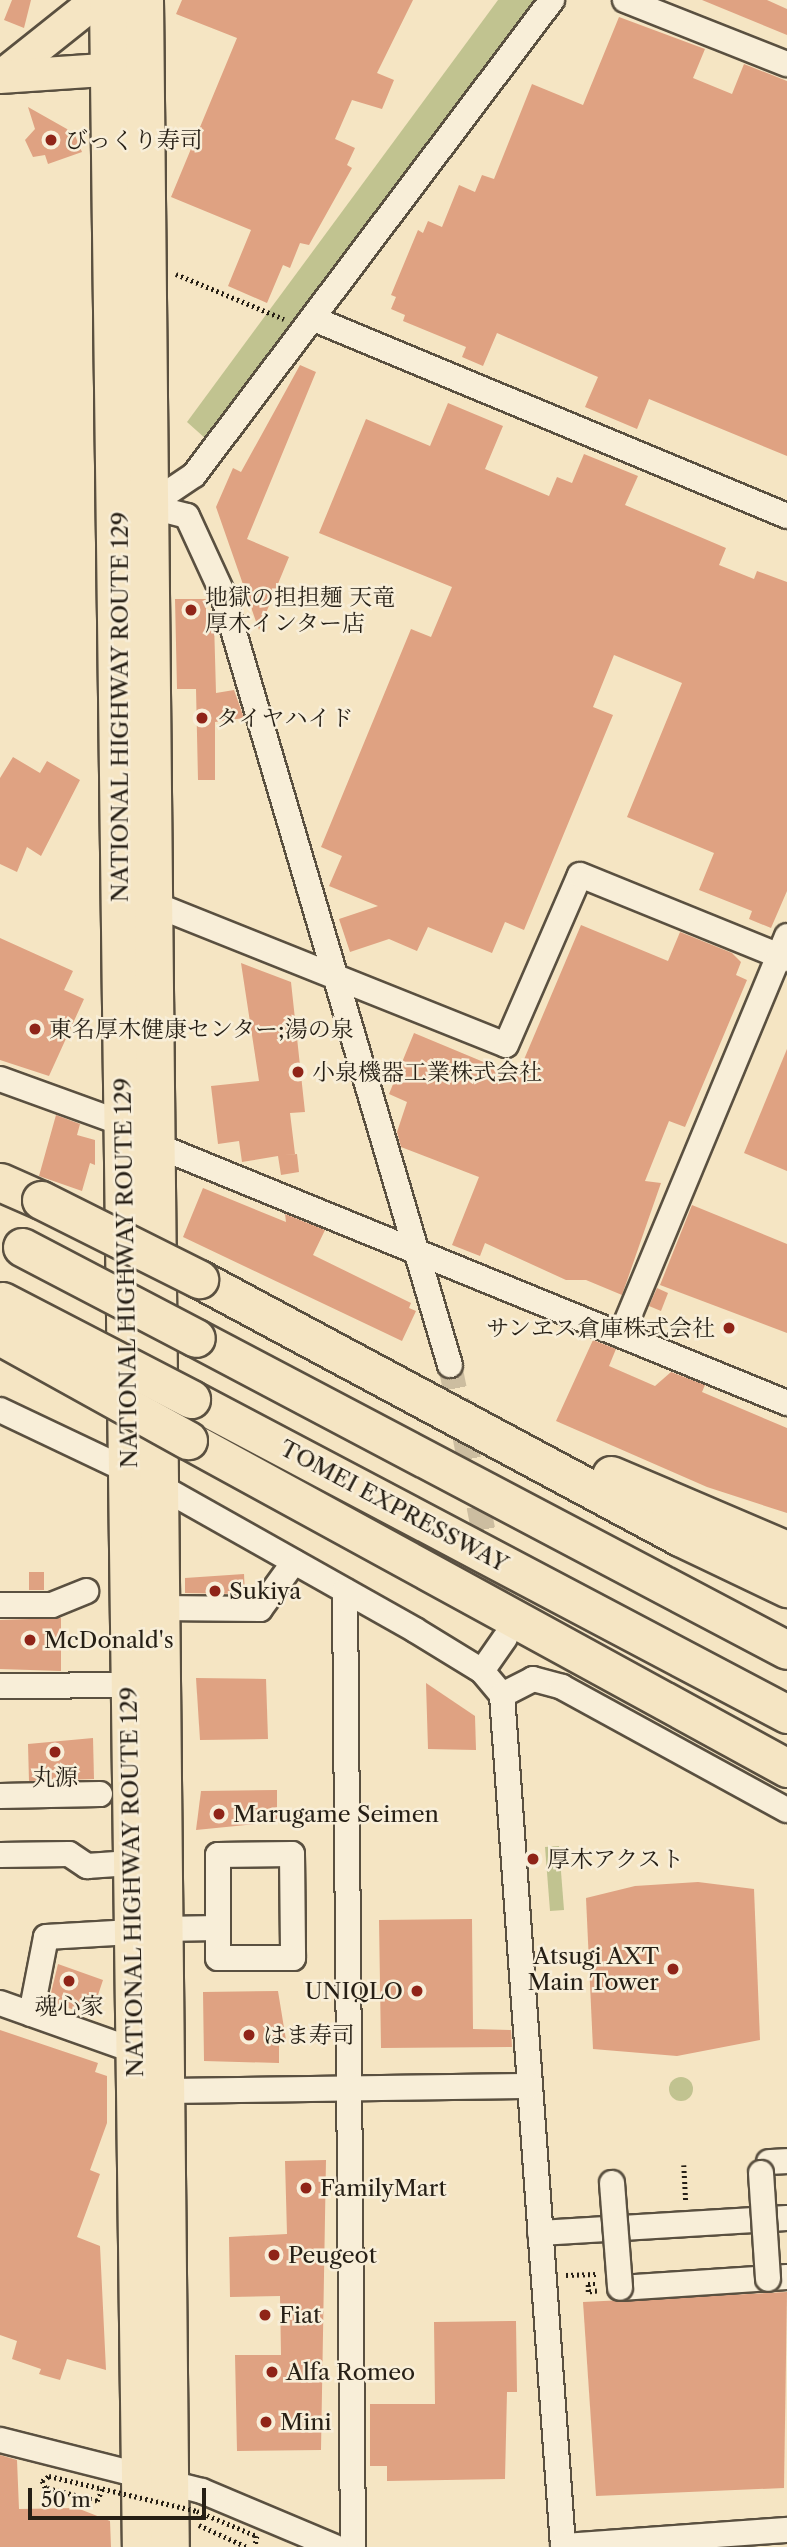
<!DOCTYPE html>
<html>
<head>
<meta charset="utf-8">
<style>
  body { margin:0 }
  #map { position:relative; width:787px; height:2547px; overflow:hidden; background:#f5e5c3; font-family:"Libre Caslon Text","Noto Serif JP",serif }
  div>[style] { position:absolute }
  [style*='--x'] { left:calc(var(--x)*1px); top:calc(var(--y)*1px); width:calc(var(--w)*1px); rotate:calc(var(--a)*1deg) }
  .green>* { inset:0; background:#c1c390 }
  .round { border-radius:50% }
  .building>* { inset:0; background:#dfa282 }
  .minor-tunnel>* { height:24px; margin-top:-12px; transform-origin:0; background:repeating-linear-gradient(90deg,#ccbda0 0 24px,transparent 0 36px) }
  .path>* { height:4.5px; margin-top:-2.25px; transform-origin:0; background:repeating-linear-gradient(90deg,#261f15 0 2px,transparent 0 5.5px) }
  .roads { filter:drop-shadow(2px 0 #5a5040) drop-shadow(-2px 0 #5a5040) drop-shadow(0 2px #5a5040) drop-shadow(0 -2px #5a5040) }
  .minor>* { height:24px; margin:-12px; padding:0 12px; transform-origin:12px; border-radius:12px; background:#f8eed8 }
  .major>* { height:32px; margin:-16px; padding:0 16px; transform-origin:16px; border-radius:16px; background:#f5e5c3 }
  .highway>* { height:37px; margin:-18.5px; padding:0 18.5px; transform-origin:18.5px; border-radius:18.5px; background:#f5e5c3 }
  .path-bridge>* { height:4.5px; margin-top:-2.25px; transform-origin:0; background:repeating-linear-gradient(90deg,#261f15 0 2px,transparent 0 5.5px) }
  .bridges { filter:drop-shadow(2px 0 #5a5040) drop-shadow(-2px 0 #5a5040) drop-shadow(0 2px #5a5040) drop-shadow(0 -2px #5a5040) }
  .minor-bridge>* { height:24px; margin:-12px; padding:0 12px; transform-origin:12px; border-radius:12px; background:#f8eed8 }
  .highway-bridge>* { height:37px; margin:-18.5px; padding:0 18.5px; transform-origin:18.5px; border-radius:18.5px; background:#f5e5c3 }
  .dots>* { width:19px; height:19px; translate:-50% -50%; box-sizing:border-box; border:4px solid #f8eed8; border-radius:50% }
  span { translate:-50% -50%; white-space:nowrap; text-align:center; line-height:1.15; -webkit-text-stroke:5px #f8eed8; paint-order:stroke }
  .poi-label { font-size:23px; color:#261f15 }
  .left { translate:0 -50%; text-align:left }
  .right { translate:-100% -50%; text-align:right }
  .street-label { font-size:23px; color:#261f15 }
  .scale { position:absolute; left:28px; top:2488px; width:178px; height:32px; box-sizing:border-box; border:4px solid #261f15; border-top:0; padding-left:9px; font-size:21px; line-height:24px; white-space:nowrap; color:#261f15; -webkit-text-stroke:5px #f8eed8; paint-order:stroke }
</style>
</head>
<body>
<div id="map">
  <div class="green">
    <div style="clip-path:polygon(498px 0,537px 0,206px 439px,187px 422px)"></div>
    <div style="clip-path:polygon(559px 1846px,564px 1910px,550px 1911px,545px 1847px)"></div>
    <div class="round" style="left:669px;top:2077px;width:24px;height:24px"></div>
  </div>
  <div class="building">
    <div style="clip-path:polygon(12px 0,31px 0,24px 28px,4px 20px)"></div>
    <div style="clip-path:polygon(182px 0,413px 0,377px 73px,394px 80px,382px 109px,352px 100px,335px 139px,355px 148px,347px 165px,352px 168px,309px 245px,300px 243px,290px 268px,283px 265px,267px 303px,228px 286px,251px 230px,171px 197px,237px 38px,176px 14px)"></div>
    <div style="clip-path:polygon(702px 0,767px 0,787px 9px,787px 35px)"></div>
    <div style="clip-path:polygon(619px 17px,705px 49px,693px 78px,732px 94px,744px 64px,787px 81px,787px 456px,649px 399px,637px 429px,585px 407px,598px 377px,497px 333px,483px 366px,462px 357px,466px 347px,403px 321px,405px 315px,391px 309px,396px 297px,391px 295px,418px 230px,423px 233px,428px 221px,442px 227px,459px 185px,475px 192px,482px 175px,494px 179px,532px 84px,583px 105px)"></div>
    <div style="clip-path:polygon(28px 107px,74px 133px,82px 152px,48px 164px,45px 155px,33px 157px,25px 140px,35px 129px)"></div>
    <div style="clip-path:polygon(300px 365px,316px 372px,247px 539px,289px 557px,259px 630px,216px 507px,233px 468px,241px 472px)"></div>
    <div style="clip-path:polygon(448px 403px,503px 426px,485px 469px,549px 496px,557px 477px,572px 483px,584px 454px,638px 476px,625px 505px,726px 548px,719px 565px,754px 579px,757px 571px,787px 582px,787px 891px,771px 928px,749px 919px,752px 911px,699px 890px,714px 853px,627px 817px,682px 683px,614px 655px,593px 707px,613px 715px,524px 930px,505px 922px,492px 953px,428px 927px,417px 951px,389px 939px,350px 952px,339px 919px,378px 906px,329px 886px,342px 856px,321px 847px,411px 629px,431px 637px,452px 587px,319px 533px,366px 419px,430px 446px)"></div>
    <div style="clip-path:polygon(175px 599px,206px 599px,206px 621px,214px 621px,216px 693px,234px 690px,244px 718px,215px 722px,215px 780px,198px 780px,196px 689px,177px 689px)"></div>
    <div style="clip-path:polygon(13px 757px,40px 773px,47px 761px,80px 780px,41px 856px,27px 847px,17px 872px,0 864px,0 778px)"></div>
    <div style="clip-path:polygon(581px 925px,668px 961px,680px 932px,732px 953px,741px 962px,736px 975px,747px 980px,685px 1127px,669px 1121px,645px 1181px,661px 1183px,622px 1295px,586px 1280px,566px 1280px,485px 1243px,480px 1256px,452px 1245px,479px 1177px,401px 1147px,397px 1132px,407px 1102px,389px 1094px,414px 1033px,517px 1076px)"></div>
    <div style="clip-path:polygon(0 938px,73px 971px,64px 990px,84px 999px,49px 1076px,0 1060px)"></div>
    <div style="clip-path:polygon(241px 963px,291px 982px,305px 1112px,290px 1113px,295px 1154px,284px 1155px,297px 1154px,299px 1172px,281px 1175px,278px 1156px,242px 1162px,239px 1141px,218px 1144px,211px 1086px,259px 1081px)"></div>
    <div style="clip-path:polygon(787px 1049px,787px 1171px,744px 1153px)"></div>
    <div style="clip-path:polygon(56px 1115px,80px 1124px,77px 1135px,95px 1140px,95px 1165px,90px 1163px,82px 1191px,39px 1176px)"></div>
    <div style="clip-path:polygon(203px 1188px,286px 1222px,285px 1214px,325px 1230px,313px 1255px,411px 1303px,409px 1308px,416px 1311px,402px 1341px,183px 1237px)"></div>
    <div style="clip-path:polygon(692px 1205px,787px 1244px,787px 1333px,660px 1285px)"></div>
    <div style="clip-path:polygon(657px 1288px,668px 1293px,661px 1311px,649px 1306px)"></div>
    <div style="clip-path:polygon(593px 1340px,616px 1349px,609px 1366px,655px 1386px,671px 1372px,705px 1385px,702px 1392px,787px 1428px,787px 1513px,707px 1487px,556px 1421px)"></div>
    <div style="clip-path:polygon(29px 1572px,44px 1572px,44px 1590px,29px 1590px)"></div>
    <div style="clip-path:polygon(244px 1574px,245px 1594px,185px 1593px,185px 1578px)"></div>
    <div style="clip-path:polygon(61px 1618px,61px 1671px,0 1669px,0 1620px)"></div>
    <div style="clip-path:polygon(196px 1678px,266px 1679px,268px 1739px,200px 1740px)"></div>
    <div style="clip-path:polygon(426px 1683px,475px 1716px,476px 1750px,428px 1749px)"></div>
    <div style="clip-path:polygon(93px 1738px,94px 1779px,29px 1781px,28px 1744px)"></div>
    <div style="clip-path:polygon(277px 1790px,277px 1822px,196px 1830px,201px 1791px)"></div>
    <div style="clip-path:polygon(698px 1882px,754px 1889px,760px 2040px,677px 2056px,593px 2049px,586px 1898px,635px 1886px)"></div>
    <div style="clip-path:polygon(472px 1919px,473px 2029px,511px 2030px,512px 2047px,381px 2048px,379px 1920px)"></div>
    <div style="clip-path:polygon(58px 1964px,103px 1980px,91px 2016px,49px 2001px)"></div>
    <div style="clip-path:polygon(278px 1991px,286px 2040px,279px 2040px,279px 2063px,204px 2061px,203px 1992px)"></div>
    <div style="clip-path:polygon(0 2030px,98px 2063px,95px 2072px,107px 2076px,107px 2123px,90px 2170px,100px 2174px,77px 2237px,100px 2246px,106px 2370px,67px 2359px,60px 2380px,39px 2374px,41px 2369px,12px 2359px,17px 2341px,0 2335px)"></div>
    <div style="clip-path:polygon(326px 2160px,321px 2450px,237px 2451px,235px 2355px,281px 2355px,280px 2296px,230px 2297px,229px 2237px,287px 2234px,285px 2161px)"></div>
    <div style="clip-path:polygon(787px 2292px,784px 2488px,596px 2496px,583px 2302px)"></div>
    <div style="clip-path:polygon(516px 2321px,517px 2392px,507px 2392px,505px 2479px,387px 2481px,387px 2466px,370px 2466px,370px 2404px,435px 2404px,434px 2322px)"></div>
    <div style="clip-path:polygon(0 2455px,17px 2460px,19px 2509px,77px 2508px,110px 2521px,111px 2547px,0 2547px)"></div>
  </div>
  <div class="minor-tunnel">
    <div style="--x:450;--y:1365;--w:258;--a:78.6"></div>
  </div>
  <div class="path">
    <div style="--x:176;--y:274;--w:117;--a:22.6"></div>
    <div style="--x:684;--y:2165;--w:36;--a:87"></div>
    <div style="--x:566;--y:2275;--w:30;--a:-2"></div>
    <div style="--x:97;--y:2501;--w:13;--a:-67"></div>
    <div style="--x:199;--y:2525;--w:53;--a:24.6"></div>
  </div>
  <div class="roads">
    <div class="minor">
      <div style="--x:625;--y:0;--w:174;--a:21.6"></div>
      <div style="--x:314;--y:319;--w:512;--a:22.61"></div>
      <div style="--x:137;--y:506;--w:11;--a:0"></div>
      <div style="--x:148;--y:506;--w:55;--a:-34"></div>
      <div style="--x:194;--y:475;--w:595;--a:-53"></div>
      <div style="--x:148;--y:506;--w:40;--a:14.4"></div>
      <div style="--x:187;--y:516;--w:84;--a:65.3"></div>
      <div style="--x:222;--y:592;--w:806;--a:73.57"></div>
      <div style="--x:151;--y:903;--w:382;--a:21.8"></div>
      <div style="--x:506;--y:1045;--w:185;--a:-66.5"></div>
      <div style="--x:580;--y:875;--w:223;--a:22.1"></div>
      <div style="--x:0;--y:1079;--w:132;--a:19.9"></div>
      <div style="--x:153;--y:1144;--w:685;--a:22.22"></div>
      <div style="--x:621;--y:1335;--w:432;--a:-67.4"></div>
      <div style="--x:0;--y:1410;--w:175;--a:25.4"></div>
      <div style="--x:158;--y:1485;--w:295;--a:29.4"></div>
      <div style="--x:415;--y:1630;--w:79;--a:31.5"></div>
      <div style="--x:482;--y:1671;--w:31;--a:50"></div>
      <div style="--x:502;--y:1695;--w:854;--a:85.9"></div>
      <div style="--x:345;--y:1591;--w:956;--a:89.52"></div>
      <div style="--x:0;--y:1605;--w:52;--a:0"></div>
      <div style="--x:52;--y:1605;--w:37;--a:-22"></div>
      <div style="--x:159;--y:1608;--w:101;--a:0.6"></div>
      <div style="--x:260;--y:1609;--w:58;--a:-54.1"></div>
      <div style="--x:482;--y:1671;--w:40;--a:-55.1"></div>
      <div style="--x:0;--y:1686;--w:130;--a:-0.4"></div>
      <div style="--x:502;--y:1695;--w:35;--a:-27"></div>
      <div style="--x:533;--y:1679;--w:30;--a:15"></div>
      <div style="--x:562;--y:1687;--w:256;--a:28.7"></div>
      <div style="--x:0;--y:1796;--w:100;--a:-1.1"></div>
      <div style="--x:0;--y:1855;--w:69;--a:-0.8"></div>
      <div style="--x:69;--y:1854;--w:22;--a:34"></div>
      <div style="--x:87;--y:1866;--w:44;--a:-3.9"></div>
      <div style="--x:162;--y:1929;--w:56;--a:-1"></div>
      <div style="--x:218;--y:1928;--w:73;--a:-90"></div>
      <div style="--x:218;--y:1855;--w:74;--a:-0.8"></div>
      <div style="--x:292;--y:1854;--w:104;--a:89.4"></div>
      <div style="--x:293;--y:1958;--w:75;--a:180"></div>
      <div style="--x:218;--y:1958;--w:30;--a:-90"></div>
      <div style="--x:0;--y:2003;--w:141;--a:19.5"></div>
      <div style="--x:31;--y:2014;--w:78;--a:-79"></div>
      <div style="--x:46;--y:1937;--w:86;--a:-3.3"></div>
      <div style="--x:163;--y:2091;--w:366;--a:-0.8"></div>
      <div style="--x:769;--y:2162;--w:18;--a:-3"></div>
      <div style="--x:540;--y:2233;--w:247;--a:-3.5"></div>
      <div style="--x:620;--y:2288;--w:167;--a:-3.8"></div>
      <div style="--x:0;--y:2440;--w:208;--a:14.2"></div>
      <div style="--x:202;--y:2491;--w:144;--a:22.8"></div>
      <div style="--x:563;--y:2546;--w:225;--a:-4.1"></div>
    </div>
    <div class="major">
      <div style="--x:3;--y:75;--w:120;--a:-38.6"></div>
      <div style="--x:0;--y:77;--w:133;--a:-3.9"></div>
    </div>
    <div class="highway">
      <div style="--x:108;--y:0;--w:2547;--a:89.26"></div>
      <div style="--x:144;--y:0;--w:2547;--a:89.42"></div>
      <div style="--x:0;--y:1182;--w:45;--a:23.7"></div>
      <div style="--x:199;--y:1279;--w:546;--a:28.21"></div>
      <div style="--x:680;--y:1537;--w:119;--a:25.5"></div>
      <div style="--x:196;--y:1338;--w:668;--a:27.83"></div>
      <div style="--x:191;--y:1399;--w:674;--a:27.86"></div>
      <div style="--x:188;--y:1440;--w:683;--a:28.7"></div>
      <div style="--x:611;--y:1475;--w:191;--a:23.1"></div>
    </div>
  </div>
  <div class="path-bridge">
    <div style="--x:597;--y:2291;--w:9;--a:174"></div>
    <div style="--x:588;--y:2292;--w:8;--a:-90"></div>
    <div style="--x:588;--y:2284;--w:10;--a:0"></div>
    <div style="--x:97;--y:2501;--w:54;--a:-166"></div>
    <div style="--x:45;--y:2488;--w:8;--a:-113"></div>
    <div style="--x:42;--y:2481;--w:9;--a:-36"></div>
    <div style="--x:49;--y:2476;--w:152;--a:13.3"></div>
    <div style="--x:197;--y:2511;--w:65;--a:22.6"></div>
    <div style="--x:257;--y:2536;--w:11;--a:100"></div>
  </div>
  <div class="bridges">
    <div class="minor-bridge">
      <div style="--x:761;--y:2173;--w:106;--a:86.2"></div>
      <div style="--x:612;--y:2183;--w:105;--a:85.6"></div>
    </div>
    <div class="highway-bridge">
      <div style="--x:41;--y:1200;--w:177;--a:26.6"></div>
      <div style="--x:22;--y:1247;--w:196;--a:27.6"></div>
      <div style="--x:2;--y:1301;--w:213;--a:27.4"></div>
      <div style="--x:0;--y:1336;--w:215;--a:29"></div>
    </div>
  </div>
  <div class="dots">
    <div style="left:51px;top:140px;background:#8f2418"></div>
    <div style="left:191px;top:610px;background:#8f2418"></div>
    <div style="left:202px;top:718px;background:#8f2418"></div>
    <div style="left:35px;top:1029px;background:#8f2418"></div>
    <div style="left:298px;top:1072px;background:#8f2418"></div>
    <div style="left:729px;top:1328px;background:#8f2418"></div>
    <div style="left:215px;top:1591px;background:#8f2418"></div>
    <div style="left:30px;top:1640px;background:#8f2418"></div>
    <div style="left:55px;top:1752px;background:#8f2418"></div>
    <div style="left:219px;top:1814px;background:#8f2418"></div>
    <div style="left:533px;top:1859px;background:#8f2418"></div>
    <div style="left:673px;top:1969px;background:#8f2418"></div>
    <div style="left:69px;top:1981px;background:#8f2418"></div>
    <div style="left:417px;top:1991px;background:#8f2418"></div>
    <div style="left:249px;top:2035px;background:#8f2418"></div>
    <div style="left:306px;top:2188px;background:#8f2418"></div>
    <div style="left:274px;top:2255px;background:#8f2418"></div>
    <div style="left:265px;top:2315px;background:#8f2418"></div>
    <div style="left:272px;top:2372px;background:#8f2418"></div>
    <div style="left:266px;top:2422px;background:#8f2418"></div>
  </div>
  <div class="poi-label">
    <span class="left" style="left:65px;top:140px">びっくり寿司</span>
    <span class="left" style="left:205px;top:610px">地獄の担担麺 天竜<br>厚木インター店</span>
    <span class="left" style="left:216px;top:718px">タイヤハイド</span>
    <span class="left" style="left:49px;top:1029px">東名厚木健康センター;湯の泉</span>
    <span class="left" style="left:312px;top:1072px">小泉機器工業株式会社</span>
    <span class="right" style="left:715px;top:1328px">サンヱス倉庫株式会社</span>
    <span class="left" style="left:229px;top:1591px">Sukiya</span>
    <span class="left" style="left:44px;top:1640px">McDonald's</span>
    <span style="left:55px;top:1777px">丸源</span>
    <span class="left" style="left:233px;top:1814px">Marugame Seimen</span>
    <span class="left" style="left:547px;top:1859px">厚木アクスト</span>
    <span class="right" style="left:659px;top:1969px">Atsugi AXT<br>Main Tower</span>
    <span class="right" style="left:403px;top:1991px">UNIQLO</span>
    <span style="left:69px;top:2006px">魂心家</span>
    <span class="left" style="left:263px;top:2035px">はま寿司</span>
    <span class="left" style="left:320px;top:2188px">FamilyMart</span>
    <span class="left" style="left:288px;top:2255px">Peugeot</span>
    <span class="left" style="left:279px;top:2315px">Fiat</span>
    <span class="left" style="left:286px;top:2372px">Alfa Romeo</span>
    <span class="left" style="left:280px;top:2422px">Mini</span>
  </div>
  <div class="street-label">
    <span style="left:120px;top:707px;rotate:-90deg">NATIONAL HIGHWAY ROUTE 129</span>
    <span style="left:126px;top:1273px;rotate:-91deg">NATIONAL HIGHWAY ROUTE 129</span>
    <span style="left:394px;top:1506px;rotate:28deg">TOMEI EXPRESSWAY</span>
    <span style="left:132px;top:1882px;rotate:-91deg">NATIONAL HIGHWAY ROUTE 129</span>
  </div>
  <div class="scale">50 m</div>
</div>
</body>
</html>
